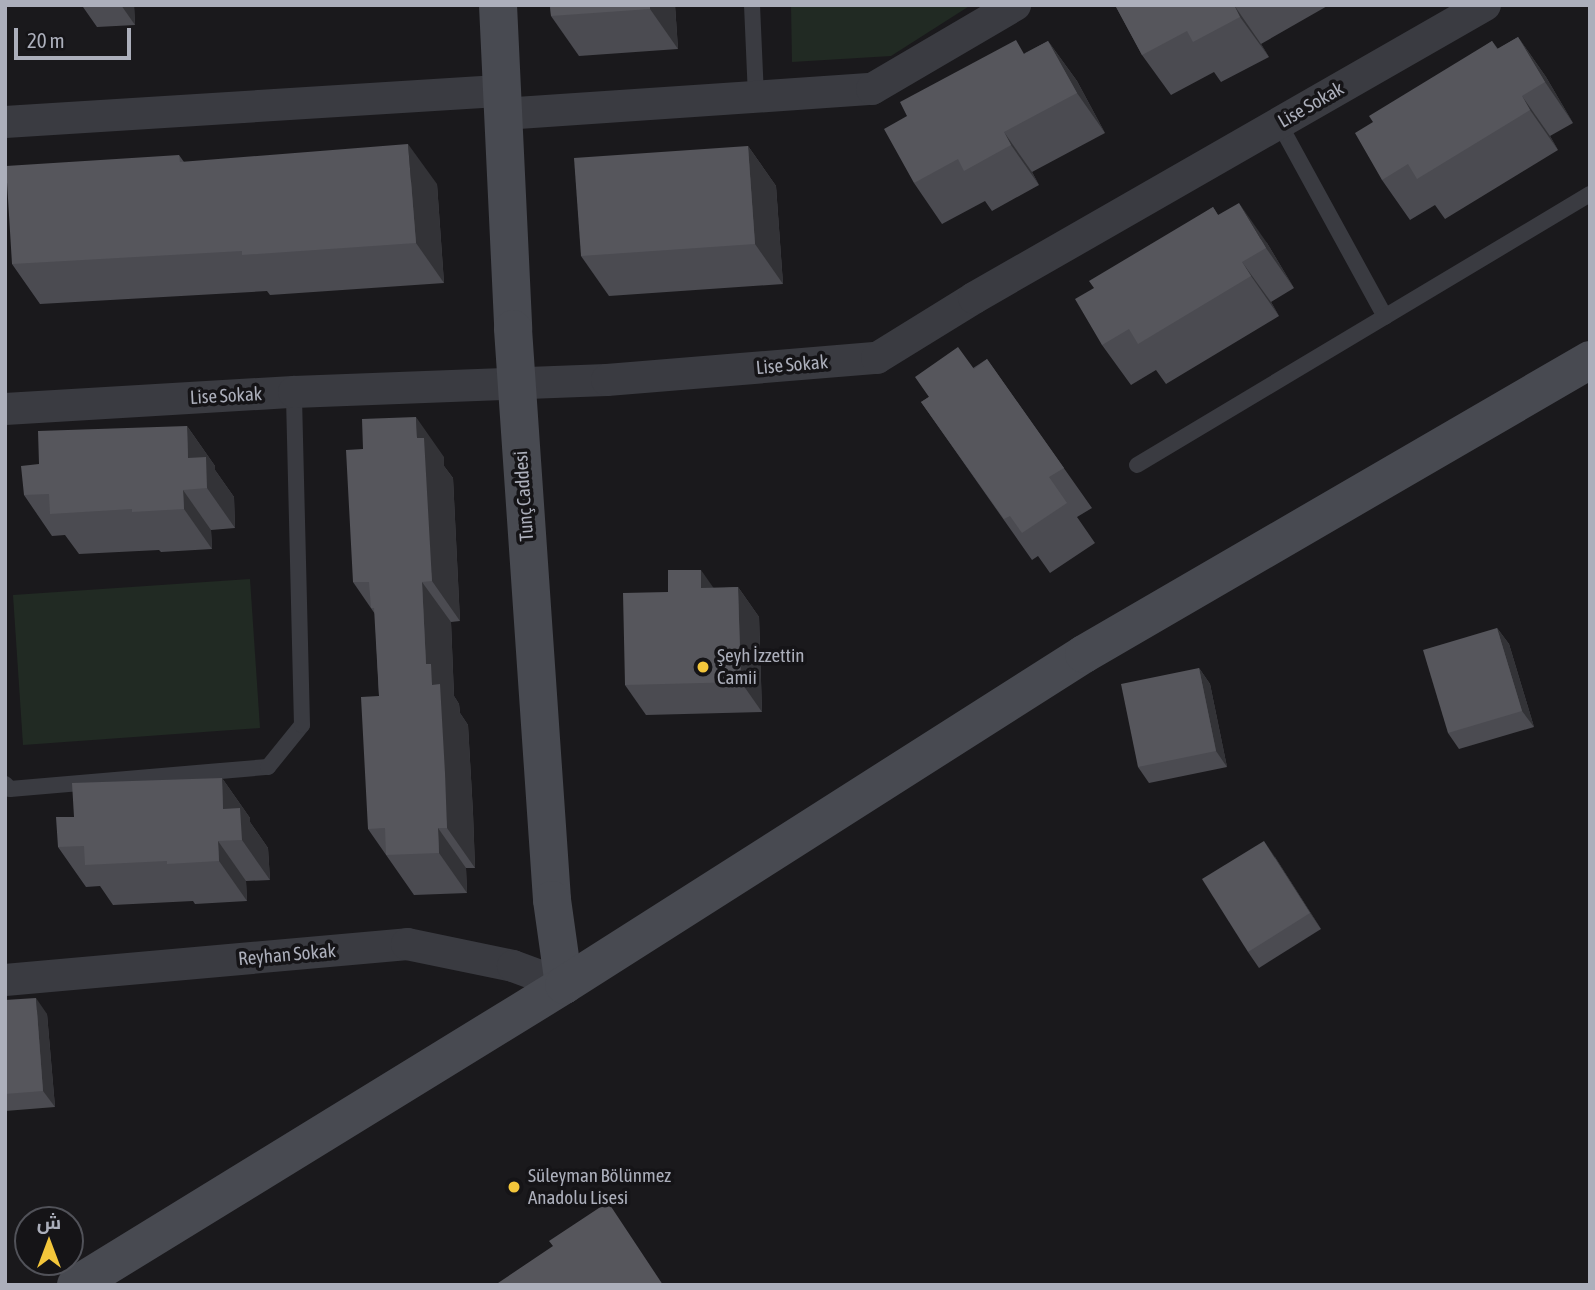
<!DOCTYPE html>
<html>
<head>
<meta charset="utf-8">
<style>
  body { margin:0 }
  #map { position:relative; width:1595px; height:1290px; overflow:hidden; background:#1a191c; font-family:"Asap Condensed",Cairo,sans-serif }
  div>[style] { position:absolute }
  [style*='--x'] { left:calc(var(--x)*1px); top:calc(var(--y)*1px); width:calc(var(--w)*1px); rotate:calc(var(--a)*1deg) }
  .green>* { inset:0; background:#212a23 }
  .lane>* { height:16px; margin:-8px; padding:0 8px; transform-origin:8px; border-radius:8px; background:#3a3b41 }
  .street>* { height:32px; margin:-16px; padding:0 16px; transform-origin:16px; border-radius:16px; background:#3a3b41 }
  .secondary>* { height:38px; margin:-19px; padding:0 19px; transform-origin:19px; border-radius:19px; background:#484a51 }
  .wall>* { inset:0; background:#4b4b51 }
  .shaded-wall>* { inset:0; background:#333337 }
  .building>* { inset:0; background:#56565c }
  .dots>* { width:19px; height:19px; translate:-50% -50%; box-sizing:border-box; border:4px solid #151417; border-radius:50% }
  span { translate:-50% -50%; white-space:nowrap; text-align:center; line-height:1.15; -webkit-text-stroke:7px #151417; paint-order:stroke }
  .street-label { font-size:19px; color:#acafbb }
  .poi-label { font-size:19px; color:#acafbb }
  .left { translate:0 -50%; text-align:left }
  .frame { position:absolute; inset:0; border:7px solid #acafbb; pointer-events:none }
  .north { position:absolute; left:14px; top:1206px; width:70px; height:70px; box-sizing:border-box; background:#151417; border:2px solid #515259; border-radius:50%; rotate:0deg; font-size:19px; font-weight:700; line-height:28px; text-align:center; color:#acafbb }
  .north::after { content:''; display:block; margin:auto; width:24px; height:32px; background:#f3c63b; clip-path:polygon(50% 0,100% 100%,50% 72%,0 100%) }
  .scale { position:absolute; left:14px; top:28px; width:117px; height:32px; box-sizing:border-box; border:4px solid #acafbb; border-top:0; padding-left:9px; font-size:21px; line-height:24px; white-space:nowrap; color:#acafbb; -webkit-text-stroke:5px #151417; paint-order:stroke }
</style>
</head>
<body>
<div id="map">
  <div class="green">
    <div style="clip-path:polygon(791px 5px,971px 5px,891px 56px,792px 62px)"></div>
    <div style="clip-path:polygon(250px 579px,260px 728px,23px 745px,13px 595px)"></div>
  </div>
  <div class="lane">
    <div style="--x:752;--y:5;--w:92;--a:87.5"></div>
    <div style="--x:1279;--y:123;--w:221;--a:61.3"></div>
    <div style="--x:1137;--y:465;--w:528;--a:-30.89"></div>
    <div style="--x:5;--y:784;--w:7;--a:45"></div>
    <div style="--x:10;--y:789;--w:259;--a:-4.9"></div>
    <div style="--x:268;--y:767;--w:54;--a:-51"></div>
    <div style="--x:302;--y:725;--w:333;--a:-91.4"></div>
  </div>
  <div class="street">
    <div style="--x:503;--y:114;--w:370;--a:-3.9"></div>
    <div style="--x:872;--y:89;--w:166;--a:-30.4"></div>
    <div style="--x:5;--y:122;--w:498;--a:-3.6"></div>
    <div style="--x:5;--y:409;--w:289;--a:-3.4"></div>
    <div style="--x:294;--y:392;--w:313;--a:-2.2"></div>
    <div style="--x:607;--y:380;--w:271;--a:-4.7"></div>
    <div style="--x:877;--y:358;--w:114;--a:-31.7"></div>
    <div style="--x:974;--y:298;--w:589;--a:-29.83"></div>
    <div style="--x:5;--y:980;--w:404;--a:-5.1"></div>
    <div style="--x:407;--y:944;--w:108;--a:11.7"></div>
    <div style="--x:513;--y:966;--w:54;--a:20.4"></div>
  </div>
  <div class="secondary">
    <div style="--x:498;--y:5;--w:324;--a:87.3"></div>
    <div style="--x:513;--y:329;--w:572;--a:86.09"></div>
    <div style="--x:552;--y:900;--w:86;--a:82"></div>
    <div style="--x:76;--y:1285;--w:573;--a:-31.58"></div>
    <div style="--x:564;--y:985;--w:616;--a:-32.48"></div>
    <div style="--x:1084;--y:654;--w:585;--a:-30.16"></div>
  </div>
  <div class="wall">
    <div style="clip-path:polygon(64px 5px,134px 5px,135px 25px,97px 27px,83px 7px,65px 7px)"></div>
    <div style="clip-path:polygon(550px 5px,675px 5px,678px 49px,579px 56px,551px 16px)"></div>
    <div style="clip-path:polygon(1115px 5px,1329px 5px,1261px 44px,1269px 57px,1221px 82px,1214px 72px,1171px 95px,1142px 55px)"></div>
    <div style="clip-path:polygon(1518px 37px,1546px 77px,1573px 123px,1550px 136px,1558px 150px,1445px 219px,1435px 205px,1410px 220px,1382px 180px,1373px 122px,1492px 41px,1498px 49px)"></div>
    <div style="clip-path:polygon(1048px 41px,1077px 81px,1105px 133px,1032px 172px,1039px 185px,992px 211px,985px 201px,942px 224px,914px 183px,1025px 53px)"></div>
    <div style="clip-path:polygon(748px 146px,776px 186px,783px 284px,609px 296px,581px 256px)"></div>
    <div style="clip-path:polygon(179px 155px,184px 162px,437px 184px,444px 283px,270px 295px,267px 291px,40px 304px,12px 264px)"></div>
    <div style="clip-path:polygon(1213px 207px,1218px 215px,1267px 243px,1294px 288px,1271px 302px,1279px 316px,1166px 384px,1156px 370px,1131px 385px,1102px 345px,1094px 288px)"></div>
    <div style="clip-path:polygon(987px 359px,1092px 508px,1077px 517px,1095px 543px,1050px 573px,1038px 556px,1032px 560px,921px 402px)"></div>
    <div style="clip-path:polygon(187px 426px,215px 466px,215px 470px,234px 497px,235px 528px,211px 530px,212px 549px,161px 552px,159px 550px,79px 554px,65px 535px,52px 536px,24px 495px,39px 464px)"></div>
    <div style="clip-path:polygon(444px 457px,444px 466px,453px 478px,460px 621px,451px 622px,454px 696px,459px 704px,460px 713px,468px 725px,473px 813px,475px 868px,466px 868px,467px 893px,414px 895px,368px 829px,379px 696px,375px 614px,353px 582px)"></div>
    <div style="clip-path:polygon(738px 587px,759px 617px,762px 712px,646px 715px,625px 685px,668px 592px)"></div>
    <div style="clip-path:polygon(1497px 628px,1509px 644px,1534px 727px,1459px 749px,1448px 733px)"></div>
    <div style="clip-path:polygon(1199px 668px,1210px 684px,1227px 767px,1149px 783px,1138px 767px)"></div>
    <div style="clip-path:polygon(222px 778px,250px 818px,250px 822px,268px 848px,270px 880px,246px 881px,247px 901px,195px 904px,193px 901px,113px 905px,100px 886px,86px 887px,58px 847px,74px 817px)"></div>
    <div style="clip-path:polygon(1275px 857px,1321px 929px,1259px 968px,1248px 952px)"></div>
    <div style="clip-path:polygon(5px 1000px,47px 1014px,55px 1107px,5px 1111px)"></div>
  </div>
  <div class="shaded-wall">
    <div style="clip-path:polygon(121px 5px,134px 5px,135px 25px)"></div>
    <div style="clip-path:polygon(650px 5px,675px 5px,678px 49px,650px 9px)"></div>
    <div style="clip-path:polygon(1234px 5px,1261px 44px,1269px 57px,1240px 17px)"></div>
    <div style="clip-path:polygon(1518px 37px,1546px 77px,1573px 123px,1545px 82px)"></div>
    <div style="clip-path:polygon(1048px 41px,1077px 81px,1105px 133px,1077px 93px)"></div>
    <div style="clip-path:polygon(1522px 96px,1550px 136px,1558px 150px,1530px 110px)"></div>
    <div style="clip-path:polygon(1004px 132px,1032px 172px,1039px 185px,1011px 145px)"></div>
    <div style="clip-path:polygon(408px 144px,437px 184px,444px 283px,416px 243px)"></div>
    <div style="clip-path:polygon(748px 146px,776px 186px,783px 284px,755px 244px)"></div>
    <div style="clip-path:polygon(1239px 203px,1267px 243px,1294px 288px,1266px 248px)"></div>
    <div style="clip-path:polygon(1242px 262px,1271px 302px,1279px 316px,1251px 276px)"></div>
    <div style="clip-path:polygon(416px 417px,444px 457px,444px 466px,453px 478px,460px 621px,432px 581px,417px 438px)"></div>
    <div style="clip-path:polygon(187px 426px,215px 466px,215px 470px,234px 497px,235px 528px,207px 488px,188px 458px)"></div>
    <div style="clip-path:polygon(183px 490px,211px 530px,212px 549px,184px 509px)"></div>
    <div style="clip-path:polygon(701px 570px,722px 600px,701px 588px)"></div>
    <div style="clip-path:polygon(422px 582px,451px 622px,454px 696px,459px 704px,460px 713px,468px 725px,473px 813px,475px 868px,447px 828px,432px 685px,426px 664px)"></div>
    <div style="clip-path:polygon(738px 587px,759px 617px,762px 712px,741px 682px)"></div>
    <div style="clip-path:polygon(1497px 628px,1509px 644px,1534px 727px,1522px 711px)"></div>
    <div style="clip-path:polygon(1199px 668px,1210px 684px,1227px 767px,1216px 751px)"></div>
    <div style="clip-path:polygon(222px 778px,250px 818px,250px 822px,268px 848px,270px 880px,242px 840px,223px 809px)"></div>
    <div style="clip-path:polygon(438px 828px,466px 868px,467px 893px,439px 853px)"></div>
    <div style="clip-path:polygon(218px 841px,246px 881px,247px 901px,219px 861px)"></div>
    <div style="clip-path:polygon(1264px 841px,1275px 857px,1321px 929px,1310px 913px)"></div>
    <div style="clip-path:polygon(36px 998px,47px 1014px,55px 1107px,43px 1091px)"></div>
  </div>
  <div class="building">
    <div style="clip-path:polygon(550px 5px,650px 5px,650px 9px,551px 16px)"></div>
    <div style="clip-path:polygon(1115px 5px,1234px 5px,1240px 17px,1193px 42px,1187px 31px,1142px 55px)"></div>
    <div style="clip-path:polygon(1518px 37px,1545px 82px,1522px 96px,1530px 110px,1417px 179px,1408px 164px,1382px 180px,1355px 133px,1373px 122px,1369px 116px,1492px 41px,1497px 49px)"></div>
    <div style="clip-path:polygon(1016px 40px,1024px 54px,1048px 41px,1077px 93px,1004px 132px,1011px 145px,964px 171px,958px 159px,914px 183px,884px 129px,907px 116px,900px 102px)"></div>
    <div style="clip-path:polygon(408px 144px,416px 243px,242px 255px,242px 251px,12px 264px,6px 166px,179px 155px,180px 162px)"></div>
    <div style="clip-path:polygon(748px 146px,755px 244px,581px 256px,574px 158px)"></div>
    <div style="clip-path:polygon(1239px 203px,1266px 248px,1242px 262px,1251px 276px,1138px 344px,1129px 329px,1102px 345px,1075px 299px,1094px 288px,1089px 281px,1213px 207px,1218px 215px)"></div>
    <div style="clip-path:polygon(958px 347px,974px 369px,987px 359px,1064px 468px,1049px 477px,1067px 503px,1022px 533px,1010px 516px,1004px 519px,921px 402px,929px 397px,915px 377px)"></div>
    <div style="clip-path:polygon(416px 417px,417px 438px,424px 438px,432px 581px,422px 582px,426px 664px,431px 664px,432px 685px,440px 684px,445px 773px,447px 828px,438px 828px,439px 853px,386px 855px,385px 828px,368px 829px,361px 697px,379px 696px,374px 608px,371px 608px,369px 582px,353px 582px,346px 450px,363px 449px,362px 419px)"></div>
    <div style="clip-path:polygon(187px 426px,188px 458px,206px 457px,207px 488px,183px 490px,184px 509px,132px 512px,132px 509px,50px 514px,49px 494px,24px 495px,21px 466px,39px 464px,38px 431px)"></div>
    <div style="clip-path:polygon(668px 570px,701px 570px,701px 588px,738px 587px,741px 682px,625px 685px,623px 593px,668px 592px)"></div>
    <div style="clip-path:polygon(1497px 628px,1522px 711px,1448px 733px,1423px 650px)"></div>
    <div style="clip-path:polygon(1199px 668px,1216px 751px,1138px 767px,1121px 684px)"></div>
    <div style="clip-path:polygon(222px 778px,223px 809px,240px 808px,242px 840px,218px 841px,219px 861px,167px 864px,167px 861px,85px 865px,84px 846px,58px 847px,56px 817px,74px 817px,72px 783px)"></div>
    <div style="clip-path:polygon(1264px 841px,1310px 913px,1248px 952px,1202px 879px)"></div>
    <div style="clip-path:polygon(36px 998px,43px 1091px,5px 1094px,5px 1000px)"></div>
    <div style="clip-path:polygon(608px 1202px,663px 1285px,495px 1285px,553px 1246px,549px 1241px)"></div>
  </div>
  <div class="dots">
    <div style="left:703px;top:667px;background:#f3c63b"></div>
    <div style="left:514px;top:1187px;background:#f3c63b"></div>
  </div>
  <div class="street-label">
    <span style="left:1311px;top:105px;rotate:-30deg">Lise Sokak</span>
    <span style="left:792px;top:365px;rotate:-5deg">Lise Sokak</span>
    <span style="left:226px;top:396px;rotate:-3deg">Lise Sokak</span>
    <span style="left:524px;top:496px;rotate:-94deg">Tunç Caddesi</span>
    <span style="left:287px;top:955px;rotate:-5deg">Reyhan Sokak</span>
  </div>
  <div class="poi-label">
    <span class="left" style="left:717px;top:667px">Şeyh İzzettin<br>Camii</span>
    <span class="left" style="left:528px;top:1187px">Süleyman Bölünmez<br>Anadolu Lisesi</span>
  </div>
  <div class="frame"></div>
  <div class="north">ش</div>
  <div class="scale">20 m</div>
</div>
</body>
</html>
